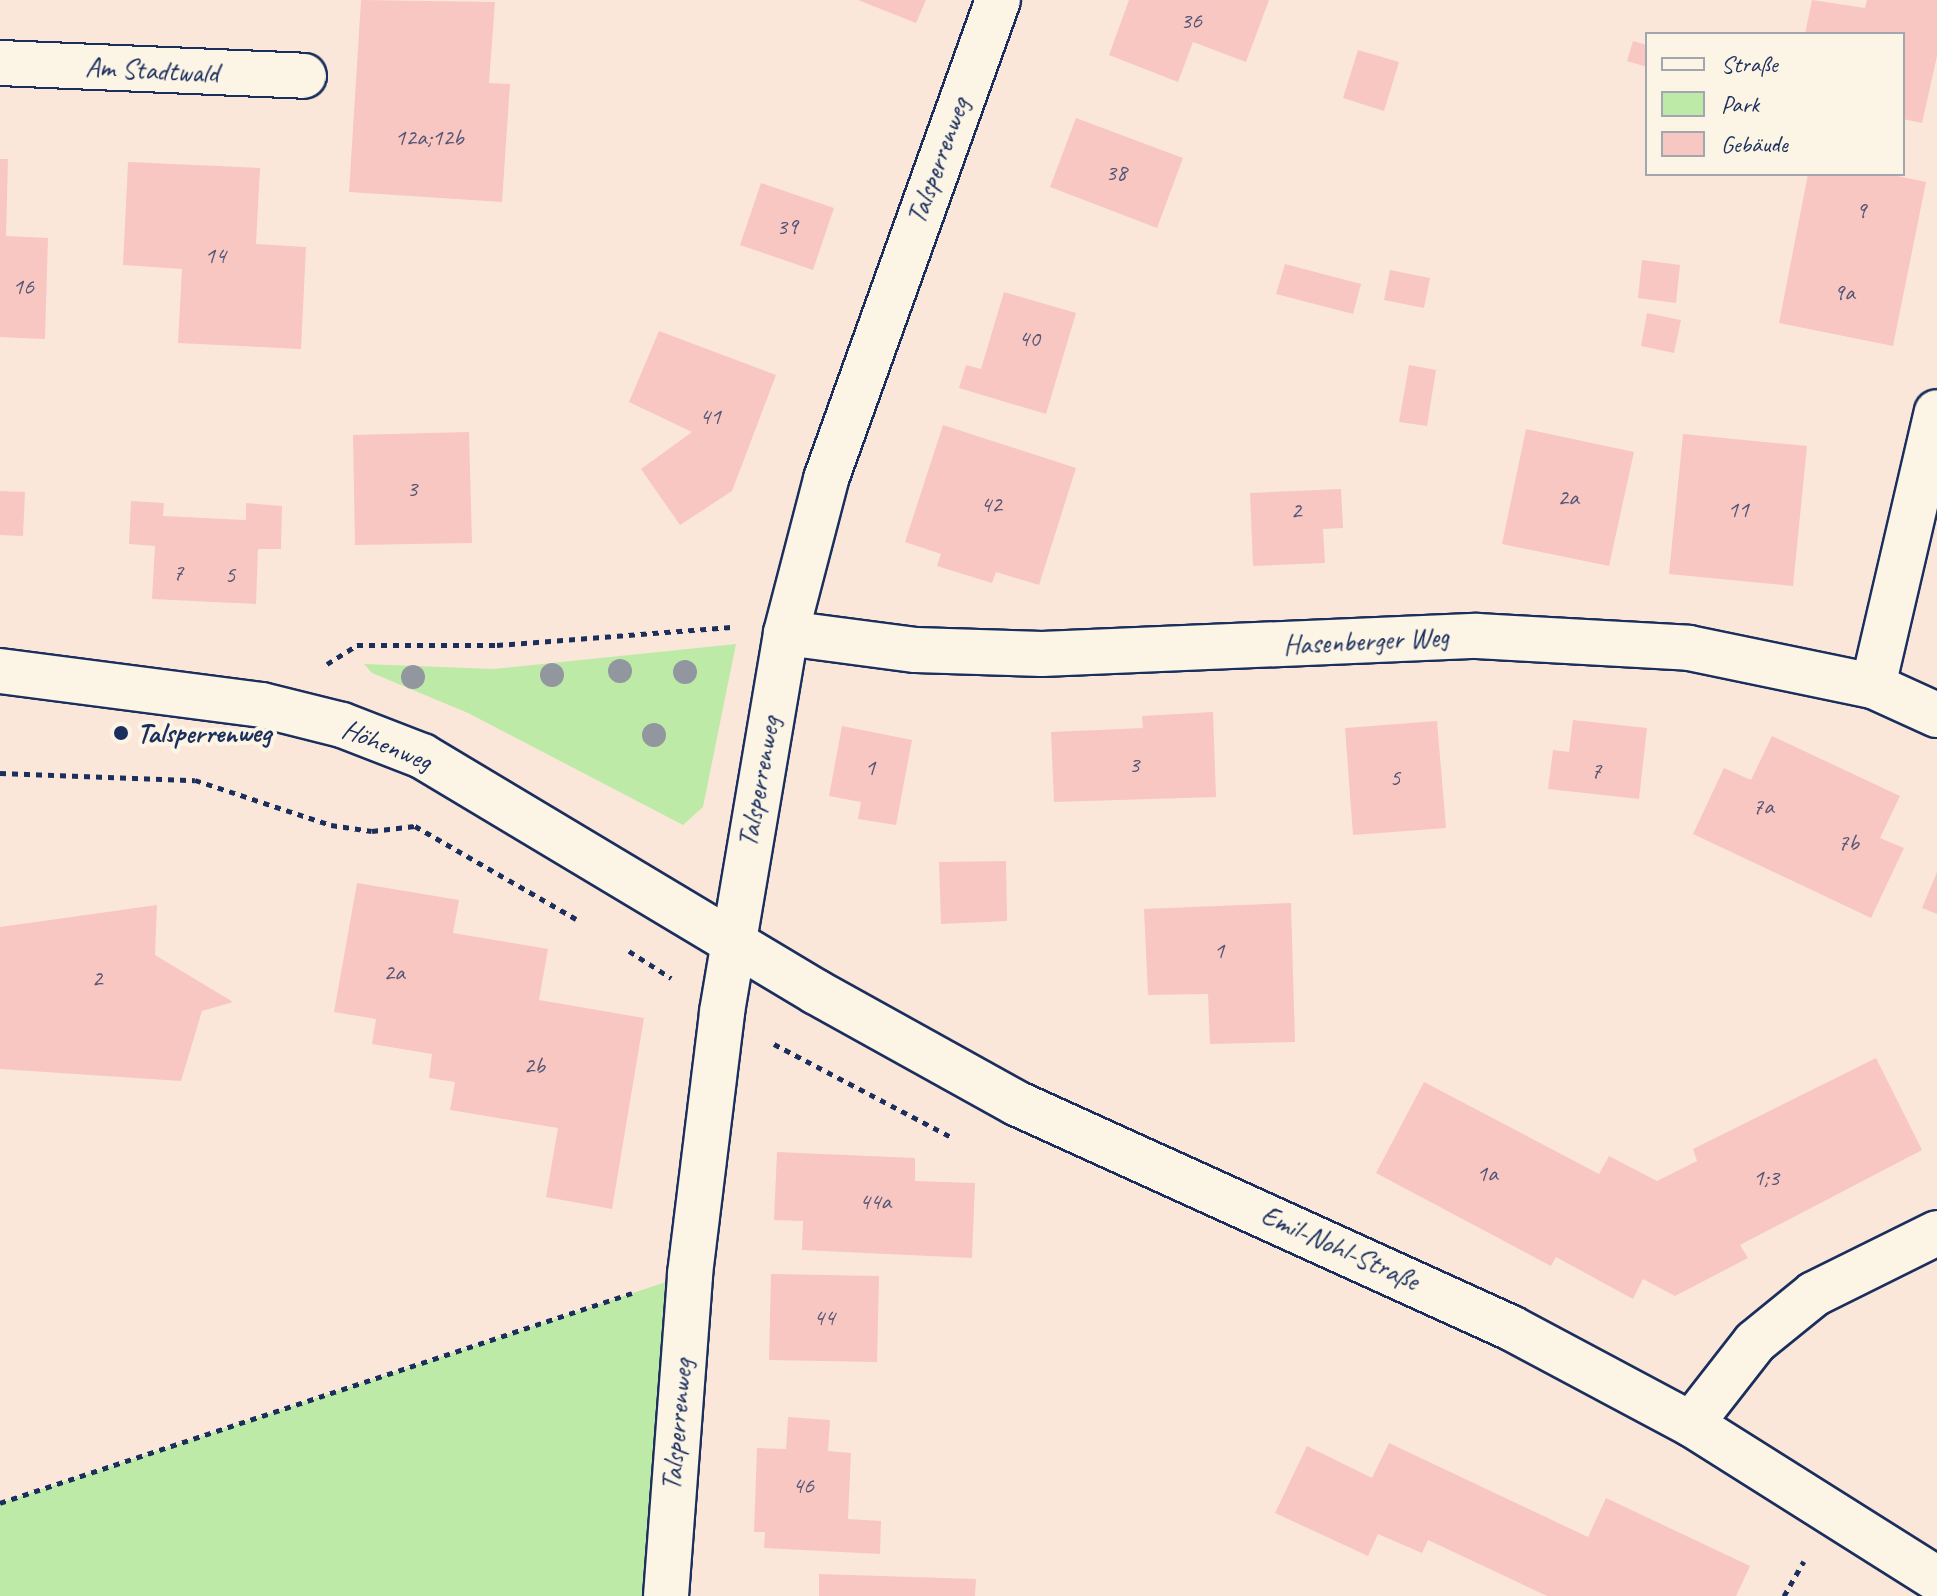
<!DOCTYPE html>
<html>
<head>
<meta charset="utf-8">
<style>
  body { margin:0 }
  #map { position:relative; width:1937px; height:1596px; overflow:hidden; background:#fbe7da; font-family:Caveat,sans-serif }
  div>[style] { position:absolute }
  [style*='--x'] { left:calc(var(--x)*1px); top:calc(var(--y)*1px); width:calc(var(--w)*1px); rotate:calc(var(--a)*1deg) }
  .green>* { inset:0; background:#beeaa8 }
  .building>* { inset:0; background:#f8c7c1 }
  .path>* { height:5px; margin-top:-2.5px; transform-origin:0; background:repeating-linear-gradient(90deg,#1b2f5e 0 6px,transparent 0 12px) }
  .roads { filter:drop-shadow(2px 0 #1b2f5e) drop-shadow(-2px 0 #1b2f5e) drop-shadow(0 2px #1b2f5e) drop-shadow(0 -2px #1b2f5e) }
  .minor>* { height:44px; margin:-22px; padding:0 22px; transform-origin:22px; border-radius:22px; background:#fcf5e5 }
  .trees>* { width:24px; height:24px; margin:-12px; border-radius:50%; background:#92969e }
  .dots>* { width:22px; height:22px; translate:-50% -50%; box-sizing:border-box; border:4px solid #fcf5e5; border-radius:50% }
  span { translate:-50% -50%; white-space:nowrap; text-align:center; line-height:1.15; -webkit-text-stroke:8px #fcf5e5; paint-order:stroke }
  .number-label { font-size:24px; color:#525577 }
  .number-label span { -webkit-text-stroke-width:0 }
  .street-label { font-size:28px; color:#1b2f5e }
  .poi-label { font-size:28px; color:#1b2f5e; font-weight:700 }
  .left { translate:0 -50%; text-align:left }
  .legend { position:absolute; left:1645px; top:32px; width:260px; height:144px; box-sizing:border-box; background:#fcf5e5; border:2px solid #a2a6af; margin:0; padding:10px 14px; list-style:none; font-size:24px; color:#1b2f5e }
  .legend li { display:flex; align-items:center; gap:16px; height:40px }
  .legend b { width:40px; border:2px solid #a2a6af }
</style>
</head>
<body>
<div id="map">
  <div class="green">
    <div style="clip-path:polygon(736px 644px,703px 807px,683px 825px,468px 713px,372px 673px,364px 664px,494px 669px)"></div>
    <div style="clip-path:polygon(690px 1274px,666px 1596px,0 1596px,0 1503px)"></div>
  </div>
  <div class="building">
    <div style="clip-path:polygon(361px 0,495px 2px,489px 83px,510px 84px,502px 202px,349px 192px)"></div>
    <div style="clip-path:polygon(858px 0,926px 0,916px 23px)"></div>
    <div style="clip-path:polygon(1129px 0,1269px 0,1246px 62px,1193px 42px,1178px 82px,1109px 55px)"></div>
    <div style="clip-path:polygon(1812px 0,1865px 8px,1867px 0,1937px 0,1937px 56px,1922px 123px,1903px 119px,1903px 34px,1805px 34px)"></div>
    <div style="clip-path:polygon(1633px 41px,1647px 45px,1647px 67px,1627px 61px)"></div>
    <div style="clip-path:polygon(1358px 50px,1399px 62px,1384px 111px,1343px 98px)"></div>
    <div style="clip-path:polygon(1076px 118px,1183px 158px,1157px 228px,1050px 187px)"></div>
    <div style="clip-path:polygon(0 159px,8px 159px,6px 236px,48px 238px,45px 339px,0 337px)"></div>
    <div style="clip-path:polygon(128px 162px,260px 168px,256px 244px,306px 247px,301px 349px,178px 343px,182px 269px,123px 265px)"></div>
    <div style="clip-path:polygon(1808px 174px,1888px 174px,1926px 182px,1893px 346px,1779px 323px)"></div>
    <div style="clip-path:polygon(761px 183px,834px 208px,813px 270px,740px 245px)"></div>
    <div style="clip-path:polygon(1642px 260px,1680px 265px,1676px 303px,1638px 298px)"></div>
    <div style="clip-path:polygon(1285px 264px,1361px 284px,1353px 314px,1276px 294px)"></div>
    <div style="clip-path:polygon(1390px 270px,1430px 278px,1424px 308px,1384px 300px)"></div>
    <div style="clip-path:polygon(1004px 292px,1076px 313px,1046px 414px,959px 388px,966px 365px,981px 369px)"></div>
    <div style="clip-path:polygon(1647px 313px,1681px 320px,1674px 353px,1641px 346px)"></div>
    <div style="clip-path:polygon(659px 331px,776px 375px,732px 491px,680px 525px,641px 469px,692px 432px,629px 402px)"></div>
    <div style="clip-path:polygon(1409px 365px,1436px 370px,1427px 426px,1399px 422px)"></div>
    <div style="clip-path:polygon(943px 425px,1076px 468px,1039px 585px,996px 572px,992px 583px,937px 566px,941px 554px,905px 542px)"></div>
    <div style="clip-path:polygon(1526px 429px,1634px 452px,1609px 566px,1502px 544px)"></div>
    <div style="clip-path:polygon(469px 432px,472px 543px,355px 545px,353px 435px)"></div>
    <div style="clip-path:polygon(1683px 434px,1807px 446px,1793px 586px,1669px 574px)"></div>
    <div style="clip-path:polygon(1341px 489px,1343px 528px,1323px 529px,1325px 563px,1253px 566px,1250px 493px)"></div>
    <div style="clip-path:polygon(0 491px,25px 492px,23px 536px,0 535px)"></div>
    <div style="clip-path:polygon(131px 501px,164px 503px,163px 516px,246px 520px,246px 503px,282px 506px,281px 549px,258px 549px,256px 604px,152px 599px,155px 546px,129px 544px)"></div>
    <div style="clip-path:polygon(1213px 712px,1216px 797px,1054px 802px,1051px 732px,1143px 728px,1142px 716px)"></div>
    <div style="clip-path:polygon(1573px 720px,1647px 728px,1639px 799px,1548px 789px,1553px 750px,1569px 752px)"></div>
    <div style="clip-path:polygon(1437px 721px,1446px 828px,1353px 835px,1345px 728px)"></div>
    <div style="clip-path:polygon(842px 726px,912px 740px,896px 825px,858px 819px,861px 802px,829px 796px)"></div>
    <div style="clip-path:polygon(1772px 736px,1900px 796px,1880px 838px,1904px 848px,1871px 918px,1693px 834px,1724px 768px,1751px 780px)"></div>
    <div style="clip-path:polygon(1006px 861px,1007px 921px,941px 924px,939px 862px)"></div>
    <div style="clip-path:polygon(1937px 872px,1937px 914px,1922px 908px)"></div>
    <div style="clip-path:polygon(357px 883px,459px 900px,453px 933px,548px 949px,539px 1000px,644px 1018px,612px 1209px,546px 1197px,558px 1128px,450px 1110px,455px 1082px,429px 1078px,432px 1054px,372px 1044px,376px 1019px,334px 1012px)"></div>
    <div style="clip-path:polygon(1291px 903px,1295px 1042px,1210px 1044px,1208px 994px,1148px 995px,1144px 909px)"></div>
    <div style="clip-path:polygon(157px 905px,155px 955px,233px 1002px,202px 1011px,181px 1081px,0 1069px,0 927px)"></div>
    <div style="clip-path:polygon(1876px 1058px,1922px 1150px,1740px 1245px,1748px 1258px,1675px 1296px,1643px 1279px,1633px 1299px,1556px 1257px,1551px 1266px,1376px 1173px,1424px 1082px,1599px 1174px,1609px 1156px,1657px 1181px,1697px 1161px,1693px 1149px)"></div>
    <div style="clip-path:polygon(777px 1152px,915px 1158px,915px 1181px,975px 1183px,972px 1258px,802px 1250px,803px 1221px,774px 1220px)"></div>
    <div style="clip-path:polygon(771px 1274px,879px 1276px,877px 1362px,769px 1360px)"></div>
    <div style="clip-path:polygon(788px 1417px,830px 1420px,828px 1451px,851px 1453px,848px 1519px,881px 1521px,880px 1554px,764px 1548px,765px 1532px,754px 1532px,757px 1448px,786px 1449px)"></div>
    <div style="clip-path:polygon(1389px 1443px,1588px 1537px,1606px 1498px,1750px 1566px,1736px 1596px,1547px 1596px,1428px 1540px,1422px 1553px,1378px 1534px,1368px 1556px,1275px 1513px,1307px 1446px,1372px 1478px)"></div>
    <div style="clip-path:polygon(819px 1574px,976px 1579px,975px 1596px,819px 1596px)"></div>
  </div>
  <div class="path">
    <div style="--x:327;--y:664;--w:36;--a:-32"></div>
    <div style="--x:357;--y:645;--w:140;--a:0"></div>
    <div style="--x:497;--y:645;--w:235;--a:-4.4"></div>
    <div style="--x:0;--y:773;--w:195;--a:2.1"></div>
    <div style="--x:195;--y:780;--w:143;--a:18.3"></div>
    <div style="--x:331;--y:825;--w:41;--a:8.3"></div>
    <div style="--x:372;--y:831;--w:43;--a:-6.6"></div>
    <div style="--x:415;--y:826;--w:186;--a:30"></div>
    <div style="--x:629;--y:951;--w:50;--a:32.7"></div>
    <div style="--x:774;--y:1044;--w:202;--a:27.7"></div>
    <div style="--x:0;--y:1503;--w:666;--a:-18.38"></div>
    <div style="--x:1784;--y:1596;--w:40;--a:-60.3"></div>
  </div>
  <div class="roads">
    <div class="minor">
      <div style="--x:0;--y:63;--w:304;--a:2.4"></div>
      <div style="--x:786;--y:633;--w:131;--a:7.5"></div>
      <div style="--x:916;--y:650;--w:126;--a:1.8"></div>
      <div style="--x:1042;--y:654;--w:435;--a:-2.4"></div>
      <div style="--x:1477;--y:636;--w:212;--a:3.2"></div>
      <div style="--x:1689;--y:648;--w:188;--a:11.7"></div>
      <div style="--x:1873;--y:686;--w:70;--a:24.4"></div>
      <div style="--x:0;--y:671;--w:264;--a:7.4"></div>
      <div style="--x:262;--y:705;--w:82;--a:14"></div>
      <div style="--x:342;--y:725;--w:86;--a:21.2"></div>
      <div style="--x:422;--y:756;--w:459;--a:30.9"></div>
      <div style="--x:816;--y:992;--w:229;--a:29"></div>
      <div style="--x:1016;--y:1103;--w:544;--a:24.44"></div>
      <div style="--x:1511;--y:1328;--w:204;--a:28.1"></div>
      <div style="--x:1691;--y:1424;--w:291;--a:32.2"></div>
      <div style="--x:1873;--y:686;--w:281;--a:-76.9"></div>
      <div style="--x:1691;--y:1424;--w:104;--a:-52"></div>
      <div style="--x:1755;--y:1342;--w:76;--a:-39.1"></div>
      <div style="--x:1814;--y:1294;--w:137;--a:-26.4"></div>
      <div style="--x:666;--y:1596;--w:323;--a:-85.7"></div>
      <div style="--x:690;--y:1274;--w:264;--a:-83"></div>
      <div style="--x:722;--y:1012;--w:384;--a:-80.4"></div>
      <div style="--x:786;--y:633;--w:159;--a:-75.4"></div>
      <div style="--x:826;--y:479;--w:509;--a:-70.25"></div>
    </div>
  </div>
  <div class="trees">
    <div style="left:620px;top:671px"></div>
    <div style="left:685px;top:672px"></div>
    <div style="left:552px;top:675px"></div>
    <div style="left:413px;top:677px"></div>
    <div style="left:654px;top:735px"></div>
  </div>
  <div class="dots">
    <div style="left:121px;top:733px;background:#1b2f5e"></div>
  </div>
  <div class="number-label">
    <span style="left:1191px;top:21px">36</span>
    <span style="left:429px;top:138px">12a;12b</span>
    <span style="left:1116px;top:173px">38</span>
    <span style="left:1861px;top:211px">9</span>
    <span style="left:787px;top:227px">39</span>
    <span style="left:215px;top:256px">14</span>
    <span style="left:23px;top:287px">16</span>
    <span style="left:1844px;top:293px">9a</span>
    <span style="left:1029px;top:339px">40</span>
    <span style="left:710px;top:417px">41</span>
    <span style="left:412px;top:489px">3</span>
    <span style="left:1568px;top:498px">2a</span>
    <span style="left:991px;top:505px">42</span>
    <span style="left:1738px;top:510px">11</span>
    <span style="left:1296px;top:511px">2</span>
    <span style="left:178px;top:573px">7</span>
    <span style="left:230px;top:575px">5</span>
    <span style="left:1134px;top:765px">3</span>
    <span style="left:870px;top:768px">1</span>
    <span style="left:1596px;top:771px">7</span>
    <span style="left:1395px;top:778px">5</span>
    <span style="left:1763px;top:807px">7a</span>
    <span style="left:1848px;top:843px">7b</span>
    <span style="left:1219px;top:951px">1</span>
    <span style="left:394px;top:973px">2a</span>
    <span style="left:97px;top:979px">2</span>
    <span style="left:534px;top:1066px">2b</span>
    <span style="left:1487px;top:1174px">1a</span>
    <span style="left:1766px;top:1178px">1;3</span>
    <span style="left:875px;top:1202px">44a</span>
    <span style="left:824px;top:1318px">44</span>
    <span style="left:803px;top:1486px">46</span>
  </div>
  <div class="street-label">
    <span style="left:152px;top:70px;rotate:3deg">Am Stadtwald</span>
    <span style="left:938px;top:161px;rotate:-70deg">Talsperrenweg</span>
    <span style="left:1366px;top:641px;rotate:-3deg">Hasenberger Weg</span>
    <span style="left:387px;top:745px;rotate:22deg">Höhenweg</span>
    <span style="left:759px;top:782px;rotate:-80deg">Talsperrenweg</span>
    <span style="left:1340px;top:1248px;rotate:24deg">Emil-Nohl-Straße</span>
    <span style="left:677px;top:1425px;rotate:-85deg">Talsperrenweg</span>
  </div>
  <div class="poi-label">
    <span class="left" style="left:137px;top:733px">Talsperrenweg</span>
  </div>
  <ul class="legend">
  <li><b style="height:10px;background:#fcf5e5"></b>Straße</li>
  <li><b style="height:22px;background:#beeaa8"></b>Park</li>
  <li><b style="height:22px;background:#f8c7c1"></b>Gebäude</li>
  </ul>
</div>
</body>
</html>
